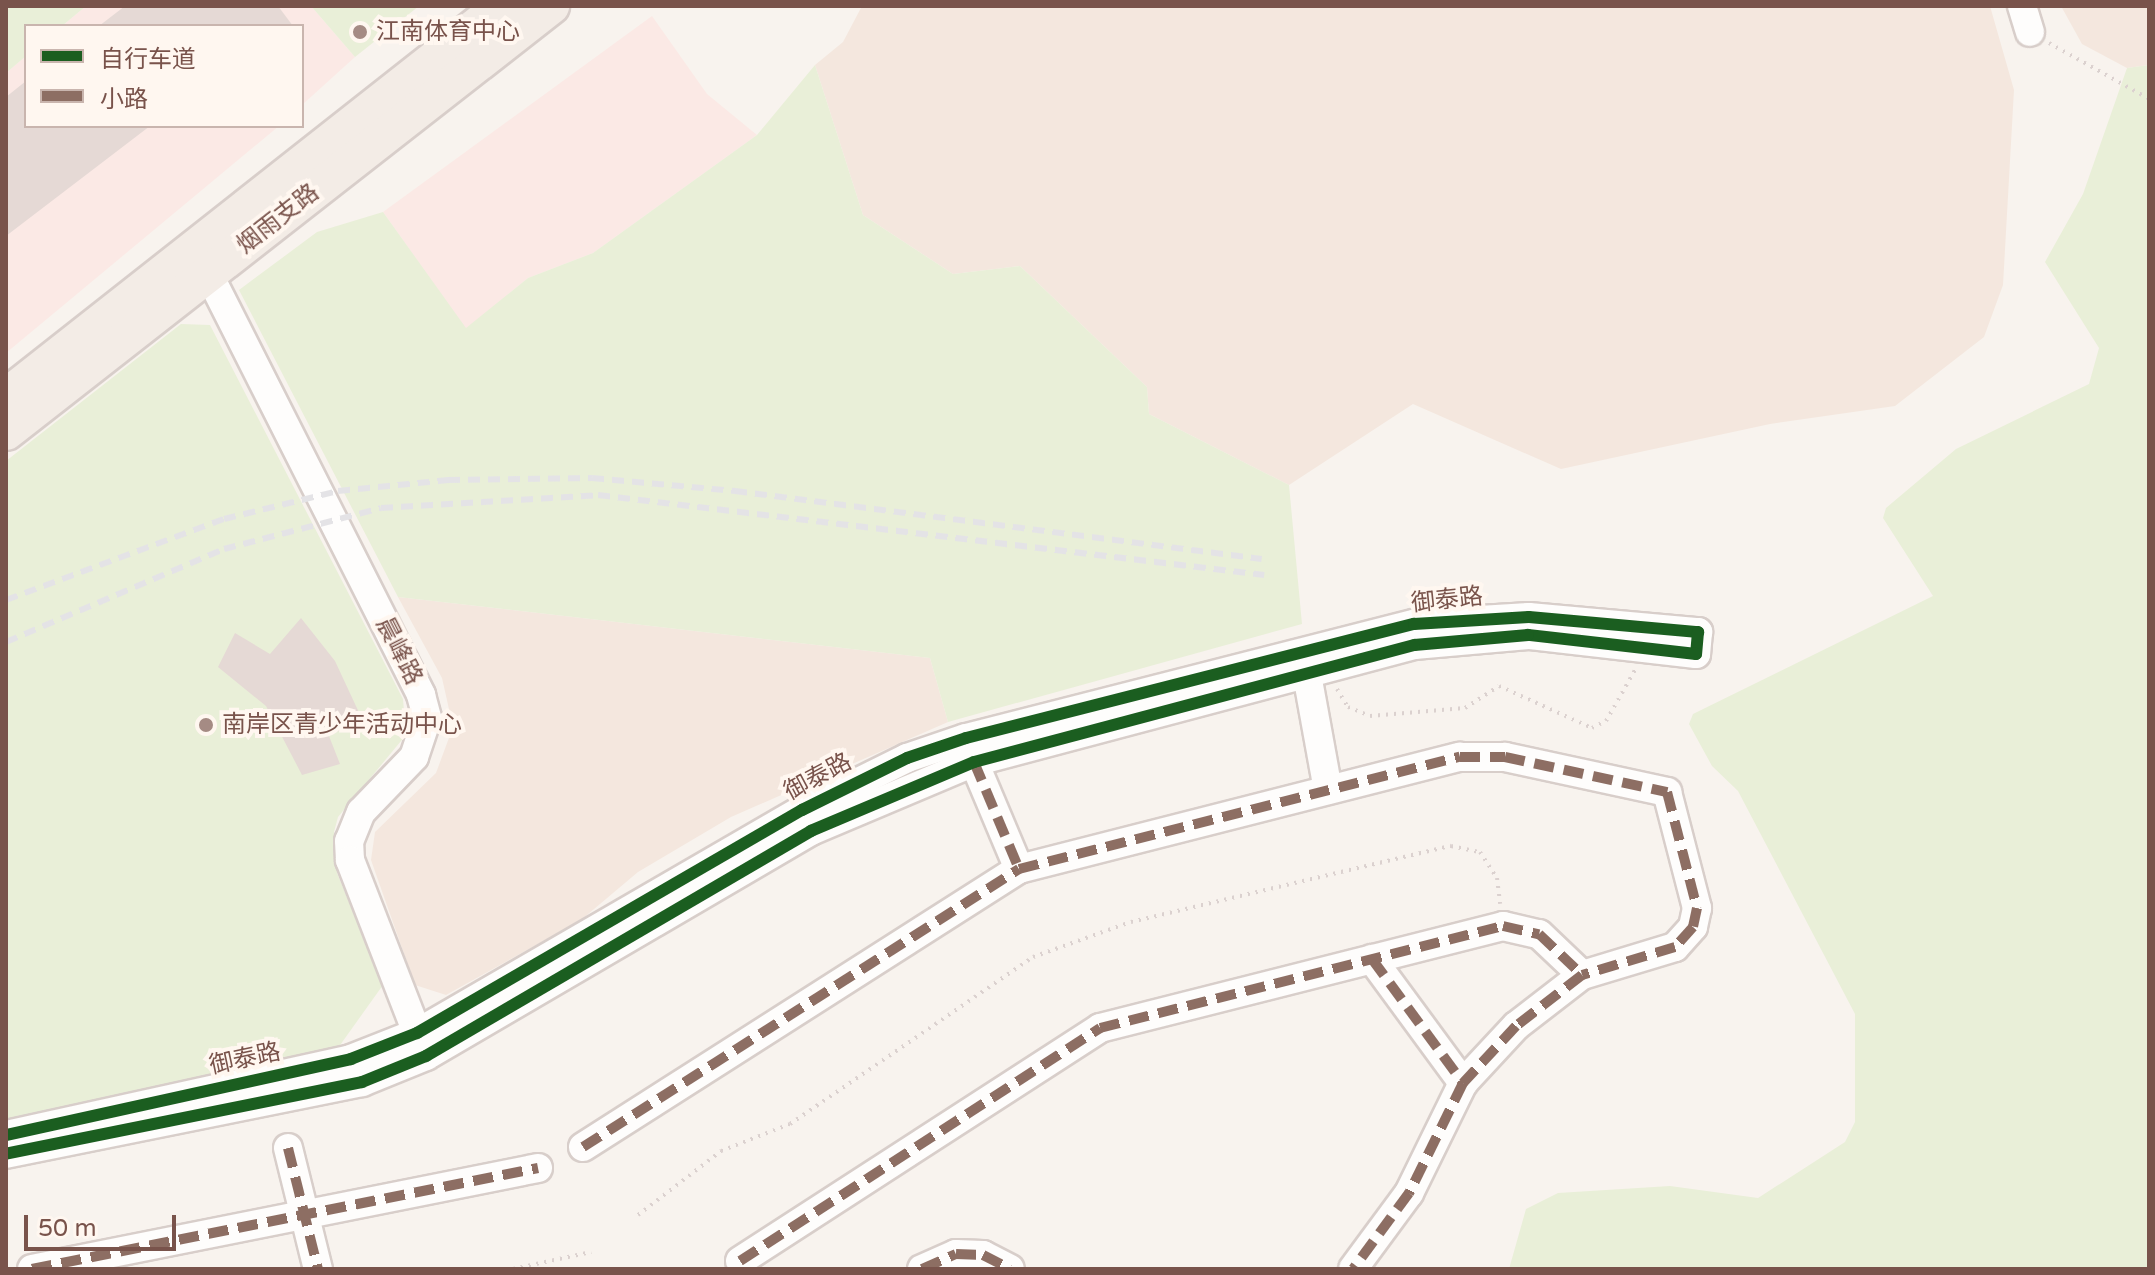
<!DOCTYPE html>
<html>
<head>
<meta charset="utf-8">
<style>
  body { margin:0 }
  #map { position:relative; width:2155px; height:1275px; overflow:hidden; background:#f8f3ee; font-family:"Varela Round","Noto Sans SC",sans-serif }
  div>[style] { position:absolute }
  [style*='--x'] { left:calc(var(--x)*1px); top:calc(var(--y)*1px); width:calc(var(--w)*1px); rotate:calc(var(--a)*1deg) }
  .residential>* { inset:0; background:#f4e7de }
  .commercial>* { inset:0; background:#fbe9e5 }
  .green>* { inset:0; background:#e9efd8 }
  .building>* { inset:0; background:#e5d9d5 }
  .path>* { height:4px; margin-top:-2px; transform-origin:0; background:repeating-linear-gradient(90deg,#dbd1cf 0 2px,transparent 0 8px) }
  .roads { filter:drop-shadow(2px 0 #d8ceca) drop-shadow(-2px 0 #d8ceca) drop-shadow(0 2px #d8ceca) drop-shadow(0 -2px #d8ceca) }
  .minor>* { height:28px; margin:-14px; padding:0 14px; transform-origin:14px; border-radius:14px; background:#fefdfc }
  .major>* { height:36px; margin:-18px; padding:0 18px; transform-origin:18px; border-radius:18px; background:#f3ece6 }
  .rail>* { height:6px; margin-top:-3px; transform-origin:0; background:repeating-linear-gradient(90deg,#e4e3e6 0 12px,transparent 0 20px) }
  .quiet>* { height:10px; margin-top:-5px; transform-origin:0; background:repeating-linear-gradient(90deg,#8d6e63 0 20px,transparent 0 30px) }
  .cycleway>* { height:12px; margin:-6px; padding:0 6px; transform-origin:6px; border-radius:6px; background:#1b5e20 }
  .dots>* { width:22px; height:22px; translate:-50% -50%; box-sizing:border-box; border:4px solid #fff7f0; border-radius:50% }
  span { translate:-50% -50%; white-space:nowrap; text-align:center; line-height:1.15; -webkit-text-stroke:8px #fff7f0; paint-order:stroke }
  .poi-label { font-size:24px; color:#79534b }
  .left { translate:0 -50%; text-align:left }
  .street-label { font-size:24px; color:#79534b }
  .frame { position:absolute; inset:0; border:8px solid #79534b; pointer-events:none }
  .legend { position:absolute; left:24px; top:24px; width:280px; height:104px; box-sizing:border-box; background:#fff7f0; border:2px solid #c9b5ae; margin:0; padding:10px 14px; list-style:none; font-size:24px; color:#79534b }
  .legend li { display:flex; align-items:center; gap:16px; height:40px }
  .legend b { width:40px; border:2px solid #c9b5ae }
  .scale { position:absolute; left:24px; top:1215px; width:152px; height:36px; box-sizing:border-box; border:4px solid #79534b; border-top:0; padding-left:10px; font-size:24px; line-height:28px; white-space:nowrap; color:#79534b; -webkit-text-stroke:6px #fff7f0; paint-order:stroke }
</style>
</head>
<body>
<div id="map">
  <div class="residential">
    <div style="clip-path:polygon(862px 6px,1990px 6px,2014px 90px,2003px 285px,1984px 337px,1895px 406px,1770px 424px,1561px 469px,1413px 404px,1289px 485px,1149px 414px,1147px 387px,1020px 266px,953px 274px,863px 215px,815px 65px,843px 42px)"></div>
    <div style="clip-path:polygon(2061px 6px,2149px 6px,2149px 65px,2127px 68px,2082px 44px)"></div>
    <div style="clip-path:polygon(398px 597px,930px 658px,948px 722px,731px 817px,638px 872px,581px 920px,446px 995px,415px 985px,371px 860px,375px 832px,436px 773px,453px 727px,442px 678px)"></div>
  </div>
  <div class="commercial">
    <div style="clip-path:polygon(86px 6px,311px 6px,355px 57px,302px 105px,302px 26px,62px 26px)"></div>
    <div style="clip-path:polygon(652px 16px,707px 94px,757px 135px,593px 253px,528px 278px,466px 329px,383px 212px)"></div>
    <div style="clip-path:polygon(26px 56px,26px 126px,279px 126px,6px 353px,6px 73px)"></div>
  </div>
  <div class="green">
    <div style="clip-path:polygon(6px 6px,86px 6px,62px 26px,26px 26px,26px 56px,6px 73px)"></div>
    <div style="clip-path:polygon(311px 6px,419px 6px,355px 57px)"></div>
    <div style="clip-path:polygon(815px 65px,863px 215px,953px 274px,1020px 266px,1147px 387px,1149px 414px,1289px 485px,1302px 624px,948px 722px,930px 658px,398px 597px,239px 290px,317px 232px,383px 212px,466px 328px,528px 278px,593px 253px,757px 135px)"></div>
    <div style="clip-path:polygon(2149px 65px,2149px 1269px,1509px 1269px,1526px 1209px,1558px 1193px,1670px 1186px,1758px 1198px,1845px 1142px,1855px 1122px,1855px 1014px,1738px 791px,1712px 766px,1689px 724px,1693px 714px,1933px 596px,1883px 518px,1886px 508px,1956px 449px,2089px 384px,2099px 348px,2045px 262px,2083px 194px,2127px 68px)"></div>
    <div style="clip-path:polygon(181px 324px,210px 325px,403px 699px,406px 735px,338px 817px,334px 832px,337px 873px,383px 985px,338px 1048px,6px 1122px,6px 461px)"></div>
  </div>
  <div class="building">
    <div style="clip-path:polygon(125px 6px,278px 6px,293px 26px,99px 26px)"></div>
    <div style="clip-path:polygon(26px 81px,26px 126px,150px 126px,6px 236px,6px 97px)"></div>
    <div style="clip-path:polygon(301px 618px,335px 661px,362px 719px,329px 736px,340px 764px,302px 775px,266px 706px,218px 667px,235px 633px,270px 654px)"></div>
  </div>
  <div class="path">
    <div style="--x:2049;--y:43;--w:115;--a:29.2"></div>
    <div style="--x:1337;--y:689;--w:21;--a:59"></div>
    <div style="--x:1348;--y:707;--w:24;--a:22"></div>
    <div style="--x:1370;--y:716;--w:95;--a:-4.8"></div>
    <div style="--x:1465;--y:708;--w:40;--a:-32.9"></div>
    <div style="--x:1499;--y:686;--w:102;--a:24.3"></div>
    <div style="--x:1592;--y:728;--w:16;--a:-27"></div>
    <div style="--x:1606;--y:721;--w:59;--a:-60.4"></div>
    <div style="--x:638;--y:1215;--w:105;--a:-37.6"></div>
    <div style="--x:721;--y:1151;--w:74;--a:-21.4"></div>
    <div style="--x:790;--y:1124;--w:295;--a:-34.5"></div>
    <div style="--x:1033;--y:957;--w:104;--a:-19.7"></div>
    <div style="--x:1131;--y:922;--w:329;--a:-13.4"></div>
    <div style="--x:1451;--y:846;--w:30;--a:12"></div>
    <div style="--x:1480;--y:852;--w:31;--a:57"></div>
    <div style="--x:1497;--y:878;--w:26;--a:83"></div>
    <div style="--x:513;--y:1269;--w:80;--a:-12.3"></div>
  </div>
  <div class="roads">
    <div class="minor">
      <div style="--x:2022;--y:6;--w:27;--a:73"></div>
      <div style="--x:199;--y:255;--w:493;--a:63.2"></div>
      <div style="--x:421;--y:695;--w:24;--a:75"></div>
      <div style="--x:427;--y:718;--w:41;--a:108.4"></div>
      <div style="--x:414;--y:757;--w:76;--a:133.9"></div>
      <div style="--x:361;--y:812;--w:31;--a:112"></div>
      <div style="--x:349;--y:841;--w:19;--a:87"></div>
      <div style="--x:350;--y:860;--w:202;--a:68.8"></div>
      <div style="--x:1304;--y:658;--w:134;--a:79.7"></div>
      <div style="--x:974;--y:762;--w:116;--a:67.2"></div>
      <div style="--x:1372;--y:959;--w:154;--a:53.7"></div>
      <div style="--x:6;--y:1135;--w:353;--a:-12.4"></div>
      <div style="--x:351;--y:1059;--w:71;--a:-21.5"></div>
      <div style="--x:417;--y:1033;--w:445;--a:-30.1"></div>
      <div style="--x:802;--y:810;--w:117;--a:-26.3"></div>
      <div style="--x:907;--y:758;--w:62;--a:-18.7"></div>
      <div style="--x:966;--y:738;--w:462;--a:-14.3"></div>
      <div style="--x:1414;--y:624;--w:115;--a:-3.5"></div>
      <div style="--x:1529;--y:617;--w:170;--a:5.1"></div>
      <div style="--x:1698;--y:632;--w:22;--a:95"></div>
      <div style="--x:1696;--y:654;--w:169;--a:-173.5"></div>
      <div style="--x:1528;--y:635;--w:114;--a:175"></div>
      <div style="--x:1414;--y:645;--w:455;--a:165.1"></div>
      <div style="--x:974;--y:762;--w:177;--a:157.1"></div>
      <div style="--x:811;--y:831;--w:446;--a:149.7"></div>
      <div style="--x:426;--y:1056;--w:69;--a:157.9"></div>
      <div style="--x:362;--y:1082;--w:363;--a:168.6"></div>
      <div style="--x:583;--y:1147;--w:517;--a:-32.52"></div>
      <div style="--x:1019;--y:869;--w:455;--a:-14.3"></div>
      <div style="--x:1460;--y:757;--w:45;--a:0"></div>
      <div style="--x:1505;--y:757;--w:166;--a:12.2"></div>
      <div style="--x:1667;--y:792;--w:120;--a:75.5"></div>
      <div style="--x:1697;--y:908;--w:19;--a:102"></div>
      <div style="--x:1693;--y:927;--w:27;--a:132"></div>
      <div style="--x:1675;--y:947;--w:97;--a:163.2"></div>
      <div style="--x:1582;--y:975;--w:83;--a:142.3"></div>
      <div style="--x:1516;--y:1026;--w:78;--a:132.9"></div>
      <div style="--x:1463;--y:1083;--w:123;--a:116.1"></div>
      <div style="--x:1409;--y:1193;--w:94;--a:126.4"></div>
      <div style="--x:288;--y:1148;--w:125;--a:76.1"></div>
      <div style="--x:740;--y:1261;--w:429;--a:-32.9"></div>
      <div style="--x:1100;--y:1028;--w:416;--a:-14.2"></div>
      <div style="--x:1503;--y:926;--w:37;--a:13"></div>
      <div style="--x:1539;--y:934;--w:59;--a:43.6"></div>
      <div style="--x:32;--y:1269;--w:516;--a:-11.29"></div>
      <div style="--x:922;--y:1269;--w:37;--a:-24"></div>
      <div style="--x:956;--y:1254;--w:27;--a:2"></div>
      <div style="--x:983;--y:1255;--w:30;--a:27"></div>
    </div>
    <div class="major">
      <div style="--x:6;--y:397;--w:632;--a:-38.25"></div>
      <div style="--x:6;--y:432;--w:692;--a:-38.01"></div>
    </div>
  </div>
  <div class="rail">
    <div style="--x:6;--y:600;--w:233;--a:-20.4"></div>
    <div style="--x:224;--y:519;--w:117;--a:-13.8"></div>
    <div style="--x:338;--y:491;--w:111;--a:-5.7"></div>
    <div style="--x:448;--y:480;--w:144;--a:-0.8"></div>
    <div style="--x:592;--y:478;--w:144;--a:5.2"></div>
    <div style="--x:735;--y:491;--w:531;--a:7.35"></div>
    <div style="--x:6;--y:642;--w:237;--a:-23.1"></div>
    <div style="--x:224;--y:549;--w:162;--a:-14.6"></div>
    <div style="--x:381;--y:508;--w:217;--a:-3.4"></div>
    <div style="--x:598;--y:495;--w:671;--a:6.85"></div>
  </div>
  <div class="quiet">
    <div style="--x:974;--y:762;--w:116;--a:67.2"></div>
    <div style="--x:1372;--y:959;--w:154;--a:53.7"></div>
    <div style="--x:583;--y:1147;--w:517;--a:-32.52"></div>
    <div style="--x:1019;--y:869;--w:455;--a:-14.3"></div>
    <div style="--x:1460;--y:757;--w:45;--a:0"></div>
    <div style="--x:1505;--y:757;--w:166;--a:12.2"></div>
    <div style="--x:1667;--y:792;--w:120;--a:75.5"></div>
    <div style="--x:1697;--y:908;--w:19;--a:102"></div>
    <div style="--x:1693;--y:927;--w:27;--a:132"></div>
    <div style="--x:1675;--y:947;--w:97;--a:163.2"></div>
    <div style="--x:1582;--y:975;--w:83;--a:142.3"></div>
    <div style="--x:1516;--y:1026;--w:78;--a:132.9"></div>
    <div style="--x:1463;--y:1083;--w:123;--a:116.1"></div>
    <div style="--x:1409;--y:1193;--w:94;--a:126.4"></div>
    <div style="--x:288;--y:1148;--w:125;--a:76.1"></div>
    <div style="--x:740;--y:1261;--w:429;--a:-32.9"></div>
    <div style="--x:1100;--y:1028;--w:416;--a:-14.2"></div>
    <div style="--x:1503;--y:926;--w:37;--a:13"></div>
    <div style="--x:1539;--y:934;--w:59;--a:43.6"></div>
    <div style="--x:32;--y:1269;--w:516;--a:-11.29"></div>
    <div style="--x:922;--y:1269;--w:37;--a:-24"></div>
    <div style="--x:956;--y:1254;--w:27;--a:2"></div>
    <div style="--x:983;--y:1255;--w:30;--a:27"></div>
  </div>
  <div class="cycleway">
    <div style="--x:6;--y:1135;--w:353;--a:-12.4"></div>
    <div style="--x:351;--y:1059;--w:71;--a:-21.5"></div>
    <div style="--x:417;--y:1033;--w:445;--a:-30.1"></div>
    <div style="--x:802;--y:810;--w:117;--a:-26.3"></div>
    <div style="--x:907;--y:758;--w:62;--a:-18.7"></div>
    <div style="--x:966;--y:738;--w:462;--a:-14.3"></div>
    <div style="--x:1414;--y:624;--w:115;--a:-3.5"></div>
    <div style="--x:1529;--y:617;--w:170;--a:5.1"></div>
    <div style="--x:1698;--y:632;--w:22;--a:95"></div>
    <div style="--x:1696;--y:654;--w:169;--a:-173.5"></div>
    <div style="--x:1528;--y:635;--w:114;--a:175"></div>
    <div style="--x:1414;--y:645;--w:455;--a:165.1"></div>
    <div style="--x:974;--y:762;--w:177;--a:157.1"></div>
    <div style="--x:811;--y:831;--w:446;--a:149.7"></div>
    <div style="--x:426;--y:1056;--w:69;--a:157.9"></div>
    <div style="--x:362;--y:1082;--w:363;--a:168.6"></div>
  </div>
  <div class="dots">
    <div style="left:360px;top:32px;background:#a58b84"></div>
    <div style="left:206px;top:725px;background:#a58b84"></div>
  </div>
  <div class="poi-label">
    <span class="left" style="left:376px;top:32px">江南体育中心</span>
    <span class="left" style="left:222px;top:725px">南岸区青少年活动中心</span>
  </div>
  <div class="street-label">
    <span style="left:278px;top:219px;rotate:-38deg">烟雨支路</span>
    <span style="left:1447px;top:600px;rotate:-6deg">御泰路</span>
    <span style="left:399px;top:651px;rotate:63deg">晨峰路</span>
    <span style="left:818px;top:777px;rotate:-28deg">御泰路</span>
    <span style="left:245px;top:1059px;rotate:-12deg">御泰路</span>
  </div>
  <div class="frame"></div>
  <ul class="legend">
  <li><b style="height:10px;background:#1b5e20"></b>自行车道</li>
  <li><b style="height:10px;background:#8d6e63"></b>小路</li>
  </ul>
  <div class="scale">50 m</div>
</div>
</body>
</html>
